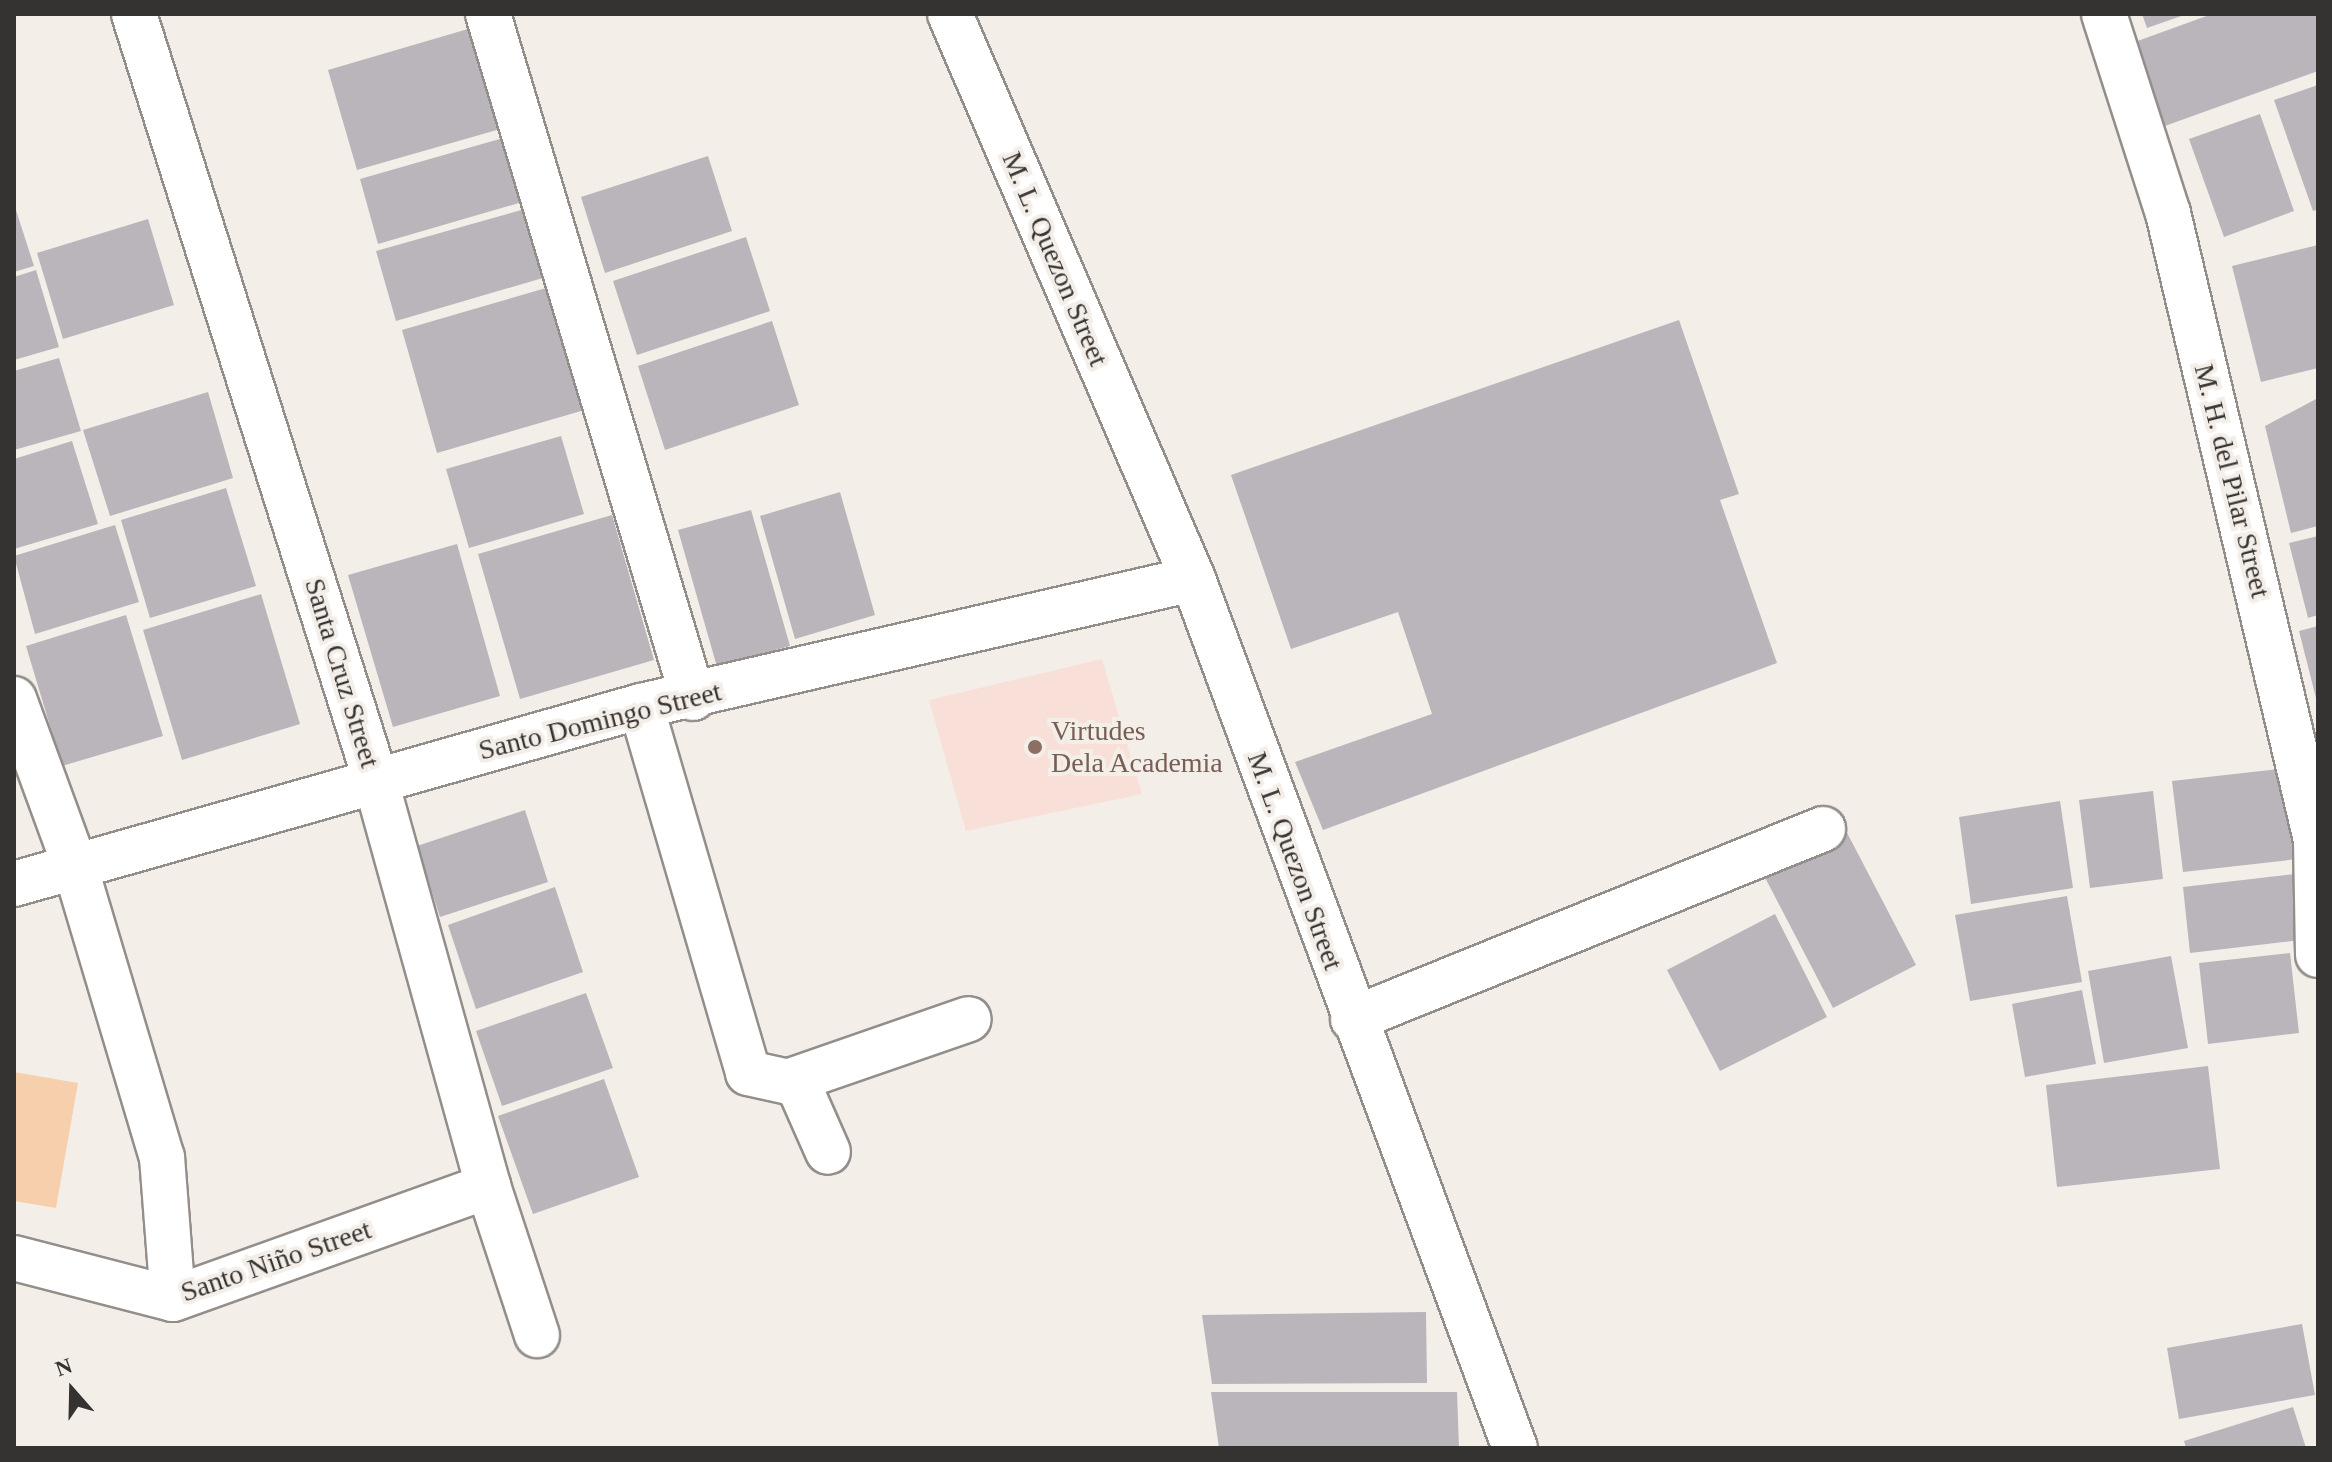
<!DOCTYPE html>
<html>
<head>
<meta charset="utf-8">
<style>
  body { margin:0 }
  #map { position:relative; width:2332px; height:1462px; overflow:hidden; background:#f4eee9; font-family:"Times New Roman",serif }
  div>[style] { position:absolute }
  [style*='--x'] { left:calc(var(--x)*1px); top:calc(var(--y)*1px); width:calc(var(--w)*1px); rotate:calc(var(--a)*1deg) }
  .education>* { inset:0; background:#f8dfd7 }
  .green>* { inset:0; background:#f6cfad }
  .building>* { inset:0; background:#b9b5bb }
  .roads { filter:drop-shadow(2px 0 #948e8a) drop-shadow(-2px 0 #948e8a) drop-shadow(0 2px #948e8a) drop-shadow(0 -2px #948e8a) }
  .street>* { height:44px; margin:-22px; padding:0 22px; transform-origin:22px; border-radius:22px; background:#fff }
  .secondary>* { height:44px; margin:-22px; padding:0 22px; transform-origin:22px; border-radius:22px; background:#fff }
  .dots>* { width:22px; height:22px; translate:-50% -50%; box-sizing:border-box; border:4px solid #f4eee9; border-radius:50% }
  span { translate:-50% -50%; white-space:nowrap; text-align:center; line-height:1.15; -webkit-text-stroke:8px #f4eee9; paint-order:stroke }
  .street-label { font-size:28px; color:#353331 }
  .education-label { font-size:28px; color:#785e54 }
  .left { translate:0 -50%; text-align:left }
  .frame { position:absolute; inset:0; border:16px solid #353331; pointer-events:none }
  .north { position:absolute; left:32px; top:1350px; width:80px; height:80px; -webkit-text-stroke:6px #f4eee9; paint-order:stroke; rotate:340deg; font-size:22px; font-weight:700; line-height:32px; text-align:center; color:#353331 }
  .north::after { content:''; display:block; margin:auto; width:28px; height:36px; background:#353331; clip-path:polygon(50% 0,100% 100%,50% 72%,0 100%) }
</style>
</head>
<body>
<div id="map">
  <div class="education">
    <div style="clip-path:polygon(1102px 659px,1142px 794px,966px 831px,929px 700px)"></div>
  </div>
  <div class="green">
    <div style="clip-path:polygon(14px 1072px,78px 1083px,56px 1208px,14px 1201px)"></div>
  </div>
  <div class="building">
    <div style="clip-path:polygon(2142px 14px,2187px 14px,2147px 28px)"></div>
    <div style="clip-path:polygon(2212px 14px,2318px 14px,2318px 71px,2162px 127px,2132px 43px)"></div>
    <div style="clip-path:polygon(485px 24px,514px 125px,357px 170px,328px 70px)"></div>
    <div style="clip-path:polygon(2318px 85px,2318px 209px,2313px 211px,2274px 100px)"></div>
    <div style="clip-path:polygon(2260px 114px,2294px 211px,2224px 237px,2189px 139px)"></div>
    <div style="clip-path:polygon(517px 134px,536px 198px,378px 244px,360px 179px)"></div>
    <div style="clip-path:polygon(708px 156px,732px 231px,605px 273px,581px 197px)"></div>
    <div style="clip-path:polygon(14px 204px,34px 266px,14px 272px)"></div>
    <div style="clip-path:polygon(532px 207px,553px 275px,396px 321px,376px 251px)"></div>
    <div style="clip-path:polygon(148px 219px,174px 305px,63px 339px,37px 253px)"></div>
    <div style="clip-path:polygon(746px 237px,770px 311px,637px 355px,613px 281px)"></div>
    <div style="clip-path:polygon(2318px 245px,2318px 368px,2261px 382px,2232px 266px)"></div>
    <div style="clip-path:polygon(36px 270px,59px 347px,14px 360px,14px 277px)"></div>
    <div style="clip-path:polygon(553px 286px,588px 409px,437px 453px,402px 330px)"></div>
    <div style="clip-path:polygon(1679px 320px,1739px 494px,1720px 500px,1777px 663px,1323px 830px,1295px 762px,1432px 714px,1398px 612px,1291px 649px,1231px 475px)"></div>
    <div style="clip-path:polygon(772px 321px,799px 405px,665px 450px,638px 366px)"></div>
    <div style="clip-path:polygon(59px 358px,81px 431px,14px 450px,14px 371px)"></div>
    <div style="clip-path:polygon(208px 392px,233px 478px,110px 516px,83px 430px)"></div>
    <div style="clip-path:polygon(2318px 398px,2318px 526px,2291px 533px,2265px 426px)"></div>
    <div style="clip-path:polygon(561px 436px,584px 514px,469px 548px,446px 469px)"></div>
    <div style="clip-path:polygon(72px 441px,98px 524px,14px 549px,14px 459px)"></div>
    <div style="clip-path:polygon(226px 488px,256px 586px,150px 618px,121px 520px)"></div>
    <div style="clip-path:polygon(840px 492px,875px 615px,795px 639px,760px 516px)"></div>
    <div style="clip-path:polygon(751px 510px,790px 646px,717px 667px,678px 530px)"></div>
    <div style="clip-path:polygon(612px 515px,654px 660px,520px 699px,478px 554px)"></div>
    <div style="clip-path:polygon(115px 525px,139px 602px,35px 634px,14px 556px)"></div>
    <div style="clip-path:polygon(2318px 536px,2318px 615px,2308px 618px,2289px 543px)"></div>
    <div style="clip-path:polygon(457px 544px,500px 696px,393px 727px,348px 575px)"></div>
    <div style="clip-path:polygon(261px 594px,300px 724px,182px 760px,143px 630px)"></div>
    <div style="clip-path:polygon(126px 615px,163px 736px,62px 766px,26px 646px)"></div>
    <div style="clip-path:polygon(2318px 626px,2318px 701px,2317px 702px,2299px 631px)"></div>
    <div style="clip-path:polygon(2288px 768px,2298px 859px,2183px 872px,2172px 781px)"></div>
    <div style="clip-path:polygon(2153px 791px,2163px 879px,2090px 888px,2079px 800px)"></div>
    <div style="clip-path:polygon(2060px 801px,2073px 888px,1971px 904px,1959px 817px)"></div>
    <div style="clip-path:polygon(525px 810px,548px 882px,440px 917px,417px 846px)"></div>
    <div style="clip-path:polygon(1843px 825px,1916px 965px,1833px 1008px,1760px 868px)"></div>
    <div style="clip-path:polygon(2295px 874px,2301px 940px,2190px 953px,2183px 887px)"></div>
    <div style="clip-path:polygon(555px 887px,583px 972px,476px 1009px,448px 925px)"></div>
    <div style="clip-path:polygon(2067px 896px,2082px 982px,1970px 1001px,1955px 915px)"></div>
    <div style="clip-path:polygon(1775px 914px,1827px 1017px,1720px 1071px,1667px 970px)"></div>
    <div style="clip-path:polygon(2290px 953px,2299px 1033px,2208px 1044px,2199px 963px)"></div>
    <div style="clip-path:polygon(2171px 956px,2188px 1048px,2104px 1063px,2088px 971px)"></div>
    <div style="clip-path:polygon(2082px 990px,2096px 1064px,2025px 1077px,2012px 1004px)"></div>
    <div style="clip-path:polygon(586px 993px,613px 1068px,502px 1106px,476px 1031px)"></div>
    <div style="clip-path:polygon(2208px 1066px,2220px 1169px,2057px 1187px,2046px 1085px)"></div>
    <div style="clip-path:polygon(604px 1079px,639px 1177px,533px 1214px,498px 1116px)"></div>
    <div style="clip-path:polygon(1426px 1312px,1427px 1383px,1212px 1384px,1202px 1315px)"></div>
    <div style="clip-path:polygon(2302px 1324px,2315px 1395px,2179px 1419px,2167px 1348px)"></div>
    <div style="clip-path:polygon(1211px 1392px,1457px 1392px,1459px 1448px,1219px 1448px)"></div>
    <div style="clip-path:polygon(2293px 1407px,2306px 1448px,2186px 1448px,2184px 1441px)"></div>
  </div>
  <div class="roads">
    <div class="street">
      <div style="--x:134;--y:14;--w:801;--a:72.49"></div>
      <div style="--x:375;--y:778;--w:423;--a:74.5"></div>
      <div style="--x:488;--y:1186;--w:157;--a:71.8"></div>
      <div style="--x:488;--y:14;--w:714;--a:73.32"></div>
      <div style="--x:2104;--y:14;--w:209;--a:72.2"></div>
      <div style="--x:2168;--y:213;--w:644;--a:76.72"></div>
      <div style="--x:2316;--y:840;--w:115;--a:89"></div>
      <div style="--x:14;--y:699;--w:178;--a:69.9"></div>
      <div style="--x:75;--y:866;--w:304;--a:73.4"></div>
      <div style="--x:162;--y:1157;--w:142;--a:85.6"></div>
      <div style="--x:641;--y:706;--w:382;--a:73.7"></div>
      <div style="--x:748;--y:1073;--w:51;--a:12.4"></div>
      <div style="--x:798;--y:1084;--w:74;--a:66.2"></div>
      <div style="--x:14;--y:884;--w:652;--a:-15.85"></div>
      <div style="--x:641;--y:706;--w:566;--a:-12.96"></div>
      <div style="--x:1353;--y:1019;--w:507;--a:-22.01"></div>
      <div style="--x:790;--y:1081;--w:189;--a:-19.1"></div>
      <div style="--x:14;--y:1258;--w:164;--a:14.5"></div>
      <div style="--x:173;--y:1299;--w:335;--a:-19.7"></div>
    </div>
    <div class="secondary">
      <div style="--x:950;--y:14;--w:615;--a:66.73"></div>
      <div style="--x:1193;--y:579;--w:927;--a:69.67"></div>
    </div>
  </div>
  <div class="dots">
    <div style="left:1035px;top:747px;background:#8d6e63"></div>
  </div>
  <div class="street-label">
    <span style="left:1055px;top:259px;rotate:67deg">M. L. Quezon Street</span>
    <span style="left:2232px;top:481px;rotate:76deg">M. H. del Pilar Street</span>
    <span style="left:342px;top:673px;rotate:73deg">Santa Cruz Street</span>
    <span style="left:600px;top:721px;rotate:-14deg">Santo Domingo Street</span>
    <span style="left:1295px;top:861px;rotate:70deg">M. L. Quezon Street</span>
    <span style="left:276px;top:1261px;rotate:-19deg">Santo Niño Street</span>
  </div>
  <div class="education-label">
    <span class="left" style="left:1051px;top:747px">Virtudes<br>Dela Academia</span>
  </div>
  <div class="frame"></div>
  <div class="north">N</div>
</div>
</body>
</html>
